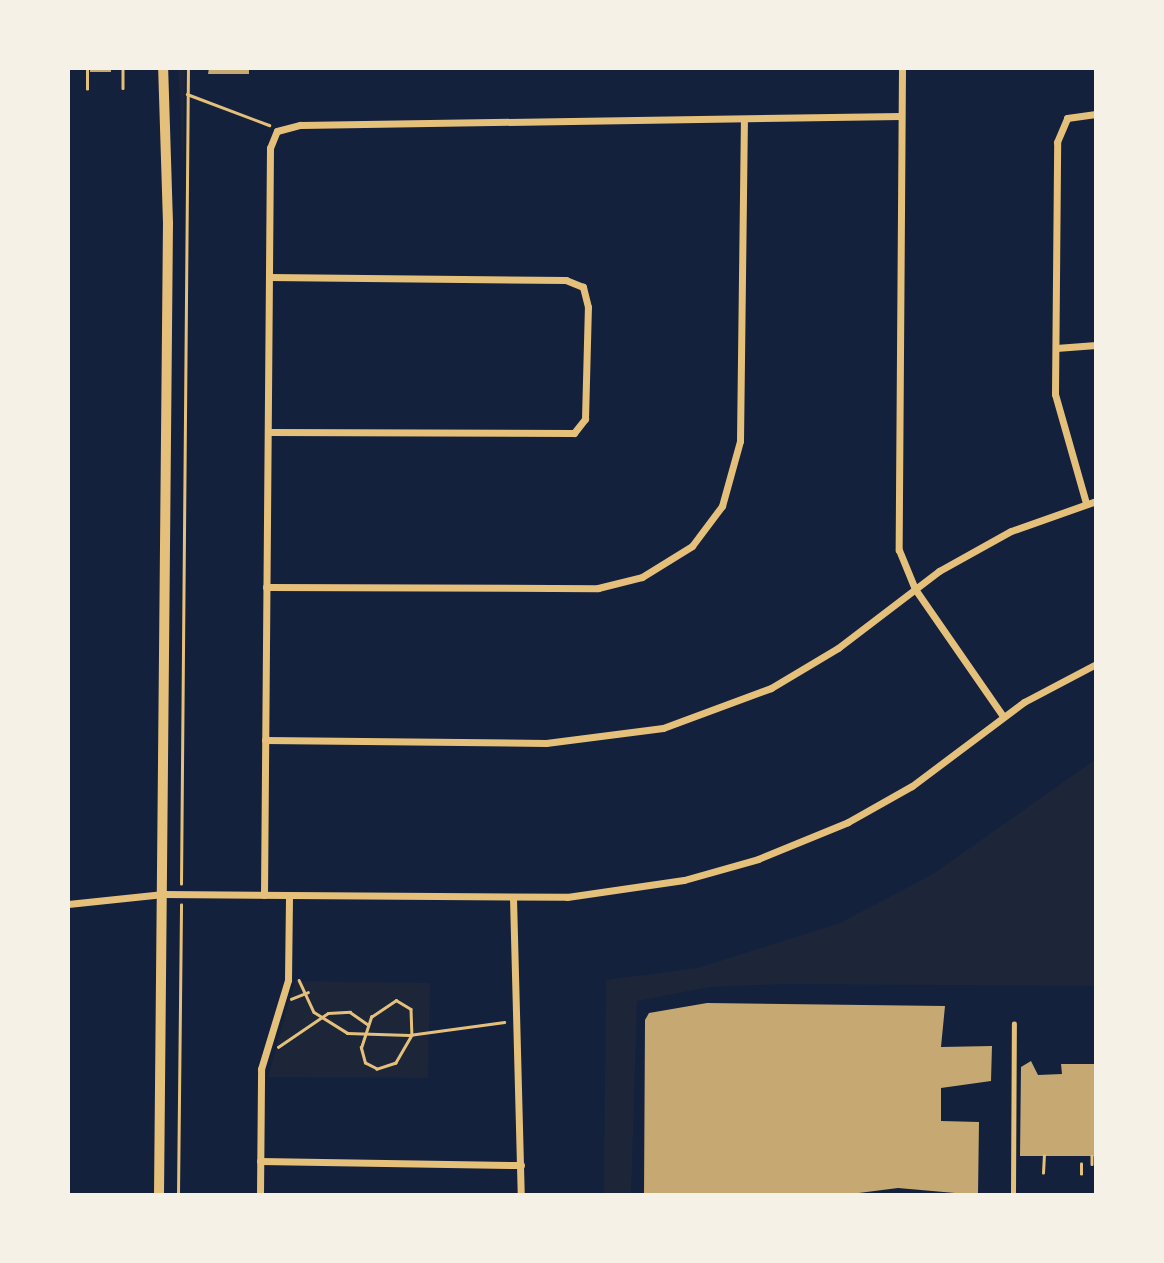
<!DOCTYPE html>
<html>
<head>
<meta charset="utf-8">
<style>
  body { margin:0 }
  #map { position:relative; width:1164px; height:1263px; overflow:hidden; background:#14213d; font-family:Lato,sans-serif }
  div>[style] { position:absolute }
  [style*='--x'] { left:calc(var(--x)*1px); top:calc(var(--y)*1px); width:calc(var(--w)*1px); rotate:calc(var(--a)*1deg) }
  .green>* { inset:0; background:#1d2539 }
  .building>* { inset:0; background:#c6a872 }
  .path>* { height:2.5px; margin:-1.25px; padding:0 1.25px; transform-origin:1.25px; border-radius:1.25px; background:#e5c07b }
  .service>* { height:4.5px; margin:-2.25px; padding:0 2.25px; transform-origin:2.25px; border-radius:2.25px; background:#e5c07b }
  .minor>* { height:7px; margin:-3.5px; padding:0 3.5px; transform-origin:3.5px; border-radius:3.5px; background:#e5c07b }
  .tertiary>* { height:10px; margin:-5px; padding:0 5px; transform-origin:5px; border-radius:5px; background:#e5c07b }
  span { translate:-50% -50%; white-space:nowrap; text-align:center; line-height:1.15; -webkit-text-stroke:5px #f6f1e7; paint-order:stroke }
  .frame { position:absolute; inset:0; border:70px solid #f6f1e7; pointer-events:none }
</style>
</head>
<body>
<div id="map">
  <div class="green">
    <div style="clip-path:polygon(178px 68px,185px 68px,183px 178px,180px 97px)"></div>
    <div style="clip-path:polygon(1096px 759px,1096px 986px,785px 984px,710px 987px,637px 1001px,631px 1195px,604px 1195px,606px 980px,698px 968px,840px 923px,933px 874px)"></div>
    <div style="clip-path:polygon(295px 981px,430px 983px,428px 1078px,268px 1077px)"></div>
  </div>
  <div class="building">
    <div style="clip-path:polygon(90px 68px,111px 68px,111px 72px,90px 72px)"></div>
    <div style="clip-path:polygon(209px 68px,249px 68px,249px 74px,208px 74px)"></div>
    <div style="clip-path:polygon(707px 1003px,945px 1006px,941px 1047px,992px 1046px,991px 1081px,941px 1088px,941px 1121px,979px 1122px,978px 1195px,898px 1188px,843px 1195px,644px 1195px,645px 1020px,649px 1013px)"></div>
    <div style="clip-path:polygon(1031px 1061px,1038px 1075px,1062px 1074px,1061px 1064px,1096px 1064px,1096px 1156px,1020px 1156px,1021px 1067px)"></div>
  </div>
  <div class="path">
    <div style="--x:123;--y:68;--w:20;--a:90"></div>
    <div style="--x:87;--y:89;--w:21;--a:-90"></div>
    <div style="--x:187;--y:94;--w:88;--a:20.7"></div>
    <div style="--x:181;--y:884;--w:816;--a:-89.51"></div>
    <div style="--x:299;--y:980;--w:35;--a:65"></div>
    <div style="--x:314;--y:1012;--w:39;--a:32"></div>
    <div style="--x:347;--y:1033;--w:62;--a:1.8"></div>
    <div style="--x:409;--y:1035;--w:96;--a:-7.8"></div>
    <div style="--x:291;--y:999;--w:18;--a:-22"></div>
    <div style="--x:396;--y:1000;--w:17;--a:31"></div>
    <div style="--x:411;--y:1009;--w:26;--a:88"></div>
    <div style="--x:412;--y:1035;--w:32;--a:120"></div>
    <div style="--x:396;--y:1063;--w:20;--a:162"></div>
    <div style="--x:377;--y:1069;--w:13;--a:-153"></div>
    <div style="--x:365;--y:1063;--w:16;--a:-105"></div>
    <div style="--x:361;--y:1048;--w:33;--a:-72"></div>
    <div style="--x:371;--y:1017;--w:30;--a:-34"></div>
    <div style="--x:278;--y:1047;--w:60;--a:-34.2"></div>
    <div style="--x:328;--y:1013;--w:22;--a:-3"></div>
    <div style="--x:350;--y:1012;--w:21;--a:35"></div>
    <div style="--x:1092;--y:1156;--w:8;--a:90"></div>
    <div style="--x:1043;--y:1173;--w:17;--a:-87"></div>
    <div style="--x:1081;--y:1174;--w:10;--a:-90"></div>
    <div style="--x:178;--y:1195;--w:290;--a:-89.4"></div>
  </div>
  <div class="service">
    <div style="--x:1013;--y:1195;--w:171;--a:-89.7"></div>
  </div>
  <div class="minor">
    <div style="--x:902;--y:68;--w:482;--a:90.4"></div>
    <div style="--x:899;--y:550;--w:42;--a:67.7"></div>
    <div style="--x:915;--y:589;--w:155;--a:55.3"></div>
    <div style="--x:1056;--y:348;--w:40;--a:-4.3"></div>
    <div style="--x:268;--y:432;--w:306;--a:0.2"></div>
    <div style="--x:574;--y:433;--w:18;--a:-52"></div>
    <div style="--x:585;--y:419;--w:112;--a:-88.5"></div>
    <div style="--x:588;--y:307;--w:21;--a:-104"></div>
    <div style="--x:583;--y:287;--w:18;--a:-158"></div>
    <div style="--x:566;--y:280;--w:297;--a:-179.4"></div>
    <div style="--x:1086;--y:503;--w:113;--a:-105.9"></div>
    <div style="--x:1055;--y:394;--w:252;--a:-89.5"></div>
    <div style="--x:1057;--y:142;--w:26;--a:-67"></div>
    <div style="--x:1067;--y:118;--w:29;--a:-8"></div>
    <div style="--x:266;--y:587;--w:332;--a:0.2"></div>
    <div style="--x:598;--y:588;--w:45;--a:-14"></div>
    <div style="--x:642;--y:577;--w:59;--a:-31.8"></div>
    <div style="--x:692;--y:546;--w:50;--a:-53.1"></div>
    <div style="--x:722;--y:506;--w:67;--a:-74.5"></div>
    <div style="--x:740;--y:441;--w:322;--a:-89.3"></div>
    <div style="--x:265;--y:740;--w:281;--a:0.6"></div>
    <div style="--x:546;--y:743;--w:118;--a:-7.3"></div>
    <div style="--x:663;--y:728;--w:115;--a:-20.3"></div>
    <div style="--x:771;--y:688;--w:78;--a:-30.8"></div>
    <div style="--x:838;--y:648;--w:127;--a:-37.3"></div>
    <div style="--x:939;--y:571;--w:82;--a:-29.1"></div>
    <div style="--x:1011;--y:531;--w:90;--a:-19.4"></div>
    <div style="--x:264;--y:895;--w:747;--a:-89.54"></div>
    <div style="--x:270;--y:148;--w:18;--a:-68"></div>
    <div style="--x:277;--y:131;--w:24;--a:-15"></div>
    <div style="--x:300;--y:125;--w:601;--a:-0.86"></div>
    <div style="--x:513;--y:898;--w:297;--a:88.5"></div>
    <div style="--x:68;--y:904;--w:96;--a:-6"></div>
    <div style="--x:163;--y:894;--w:404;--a:0.4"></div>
    <div style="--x:567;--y:897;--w:118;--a:-8.3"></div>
    <div style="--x:684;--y:880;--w:77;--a:-15.8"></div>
    <div style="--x:758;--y:859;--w:97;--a:-22.3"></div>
    <div style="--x:848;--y:822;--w:73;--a:-29.4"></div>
    <div style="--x:912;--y:786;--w:140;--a:-36.9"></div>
    <div style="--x:1024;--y:702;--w:81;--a:-27.8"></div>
    <div style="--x:260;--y:1161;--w:261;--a:0.9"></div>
    <div style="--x:260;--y:1195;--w:126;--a:-89.5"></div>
    <div style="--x:261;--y:1069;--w:93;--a:-73.1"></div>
    <div style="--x:288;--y:980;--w:85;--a:-89.3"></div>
  </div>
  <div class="tertiary">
    <div style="--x:159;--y:1195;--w:972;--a:-89.47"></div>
    <div style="--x:168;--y:223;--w:155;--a:-91.8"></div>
  </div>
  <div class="frame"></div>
</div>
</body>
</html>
